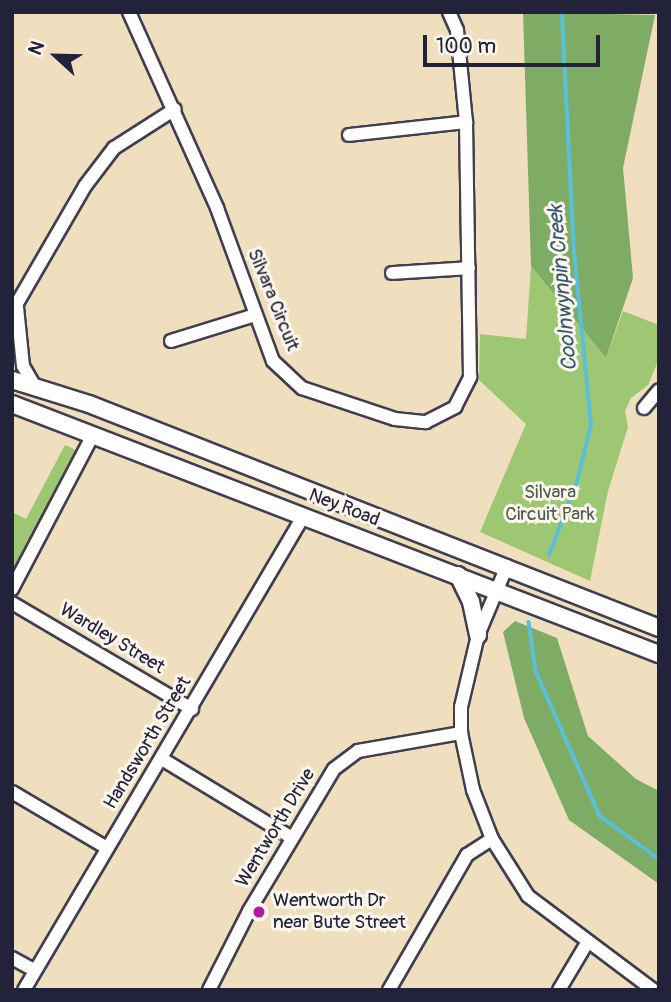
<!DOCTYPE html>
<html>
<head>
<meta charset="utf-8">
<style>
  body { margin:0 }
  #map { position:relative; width:671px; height:1002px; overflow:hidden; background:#efdfbe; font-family:Pangolin,sans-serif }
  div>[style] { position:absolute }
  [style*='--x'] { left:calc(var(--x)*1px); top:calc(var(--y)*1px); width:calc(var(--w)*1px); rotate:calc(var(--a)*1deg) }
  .green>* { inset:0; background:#9ec773 }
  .forest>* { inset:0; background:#7eac65 }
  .stream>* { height:3.5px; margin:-1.75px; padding:0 1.75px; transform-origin:1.75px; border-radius:1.75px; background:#5abfd8 }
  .roads { filter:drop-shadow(2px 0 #413e4f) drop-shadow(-2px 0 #413e4f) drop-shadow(0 2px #413e4f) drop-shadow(0 -2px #413e4f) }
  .minor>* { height:12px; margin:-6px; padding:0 6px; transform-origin:6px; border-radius:6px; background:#fff }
  .major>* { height:16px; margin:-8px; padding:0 8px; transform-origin:8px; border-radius:8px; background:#fff }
  .dots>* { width:19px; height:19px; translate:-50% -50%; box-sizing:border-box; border:4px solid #fbf7ec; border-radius:50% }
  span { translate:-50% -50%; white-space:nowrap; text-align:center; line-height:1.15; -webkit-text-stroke:6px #fbf7ec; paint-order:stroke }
  .street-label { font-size:19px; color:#22223b }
  .park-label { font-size:19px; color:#4d5c4f }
  .poi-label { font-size:19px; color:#22223b }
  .left { translate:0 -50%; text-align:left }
  .water-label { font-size:21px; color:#365972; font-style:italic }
  .frame { position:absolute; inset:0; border:14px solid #22223b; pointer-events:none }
  .north { position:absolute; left:21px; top:21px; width:70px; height:70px; -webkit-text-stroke:5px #fbf7ec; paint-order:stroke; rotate:292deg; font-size:19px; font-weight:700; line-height:28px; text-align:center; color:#22223b }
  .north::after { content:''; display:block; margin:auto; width:24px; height:32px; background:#22223b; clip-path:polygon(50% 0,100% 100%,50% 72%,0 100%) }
  .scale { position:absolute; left:423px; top:35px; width:177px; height:32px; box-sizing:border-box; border:4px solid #22223b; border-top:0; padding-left:9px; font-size:21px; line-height:24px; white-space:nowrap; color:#22223b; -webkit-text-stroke:5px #fbf7ec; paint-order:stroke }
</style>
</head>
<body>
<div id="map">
  <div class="green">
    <div style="clip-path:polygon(531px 266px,606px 358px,623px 311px,659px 325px,659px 359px,648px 385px,631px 398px,625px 411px,628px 427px,608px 491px,590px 581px,480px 532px,526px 424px,479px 380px,480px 334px,526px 339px)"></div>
    <div style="clip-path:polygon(65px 445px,76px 450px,12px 572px,12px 512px,26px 519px)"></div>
  </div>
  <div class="forest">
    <div style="clip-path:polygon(523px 12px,655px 15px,623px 168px,633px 278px,606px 358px,531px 266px)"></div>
    <div style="clip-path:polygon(515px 621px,557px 638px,588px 736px,636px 779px,659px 791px,659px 884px,569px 820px,524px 718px,503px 632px)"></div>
  </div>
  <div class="stream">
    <div style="--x:549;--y:555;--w:78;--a:-69"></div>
    <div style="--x:577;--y:482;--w:59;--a:-76.2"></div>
    <div style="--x:591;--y:425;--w:173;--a:-95.6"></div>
    <div style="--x:574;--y:253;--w:241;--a:-92.9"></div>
    <div style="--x:529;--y:622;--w:49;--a:81.9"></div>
    <div style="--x:536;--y:671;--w:158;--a:66.2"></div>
    <div style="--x:600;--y:816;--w:73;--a:36.1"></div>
  </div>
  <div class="roads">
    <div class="minor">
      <div style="--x:129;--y:12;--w:215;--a:65.8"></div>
      <div style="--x:217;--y:208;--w:163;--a:69.9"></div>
      <div style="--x:273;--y:361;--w:40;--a:43"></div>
      <div style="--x:302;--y:388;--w:98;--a:18.4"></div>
      <div style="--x:395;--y:419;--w:31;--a:6"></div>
      <div style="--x:426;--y:422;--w:33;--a:-27"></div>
      <div style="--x:455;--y:407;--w:34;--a:-63"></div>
      <div style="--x:470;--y:377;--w:255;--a:-90.9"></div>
      <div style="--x:466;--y:122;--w:92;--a:-95.6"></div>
      <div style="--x:457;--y:30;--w:20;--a:-114"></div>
      <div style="--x:349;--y:135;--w:118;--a:-6.3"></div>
      <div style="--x:392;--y:273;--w:77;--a:-3.7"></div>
      <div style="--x:17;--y:307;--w:59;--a:84.2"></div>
      <div style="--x:23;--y:366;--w:24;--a:60"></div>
      <div style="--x:12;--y:312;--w:146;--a:-59.9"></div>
      <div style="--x:85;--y:186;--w:48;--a:-52.7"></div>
      <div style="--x:114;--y:148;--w:72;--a:-32.6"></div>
      <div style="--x:171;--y:341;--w:88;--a:-17.2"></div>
      <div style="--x:644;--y:408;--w:23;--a:-50"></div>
      <div style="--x:507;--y:566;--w:75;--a:112.8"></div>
      <div style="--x:478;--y:635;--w:74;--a:103.3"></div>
      <div style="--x:461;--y:707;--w:26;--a:90"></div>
      <div style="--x:461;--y:733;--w:58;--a:78.1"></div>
      <div style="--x:473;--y:790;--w:53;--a:68.8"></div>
      <div style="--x:492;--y:839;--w:67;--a:57.7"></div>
      <div style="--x:528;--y:896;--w:156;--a:36.9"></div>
      <div style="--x:12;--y:589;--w:174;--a:-62.3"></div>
      <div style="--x:12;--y:603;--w:209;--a:30.5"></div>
      <div style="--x:162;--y:759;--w:152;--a:31.3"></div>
      <div style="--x:12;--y:792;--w:110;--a:30.5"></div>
      <div style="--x:12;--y:958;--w:26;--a:29"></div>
      <div style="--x:24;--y:990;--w:551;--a:-59.48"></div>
      <div style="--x:209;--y:990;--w:89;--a:-63.1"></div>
      <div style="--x:249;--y:911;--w:165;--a:-59.1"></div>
      <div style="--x:334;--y:769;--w:30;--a:-37"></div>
      <div style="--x:358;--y:751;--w:105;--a:-9.9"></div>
      <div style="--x:389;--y:990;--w:156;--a:-60"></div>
      <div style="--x:467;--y:855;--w:30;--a:-33"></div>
      <div style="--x:559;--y:990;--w:55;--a:-59.2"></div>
    </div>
    <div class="major">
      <div style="--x:12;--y:380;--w:81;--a:17.3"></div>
      <div style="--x:89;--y:404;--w:612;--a:21.45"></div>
      <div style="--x:12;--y:404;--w:694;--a:21.13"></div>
      <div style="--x:458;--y:575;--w:30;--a:64"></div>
      <div style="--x:471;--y:602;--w:34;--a:78"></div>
    </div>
  </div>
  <div class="dots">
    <div style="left:259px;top:912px;background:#b5179e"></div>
  </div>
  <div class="street-label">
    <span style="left:273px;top:300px;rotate:68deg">Silvara Circuit</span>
    <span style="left:344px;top:508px;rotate:21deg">Ney Road</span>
    <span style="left:112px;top:639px;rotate:31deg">Wardley Street</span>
    <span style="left:148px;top:743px;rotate:-59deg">Handsworth Street</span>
    <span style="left:276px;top:828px;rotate:-59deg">Wentworth Drive</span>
  </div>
  <div class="park-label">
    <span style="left:550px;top:504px">Silvara<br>Circuit Park</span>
  </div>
  <div class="poi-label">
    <span class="left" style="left:273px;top:912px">Wentworth Dr<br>near Bute Street</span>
  </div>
  <div class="water-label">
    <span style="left:563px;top:288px;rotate:-95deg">Coolnwynpin Creek</span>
  </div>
  <div class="frame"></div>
  <div class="north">N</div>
  <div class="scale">100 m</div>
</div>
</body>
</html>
